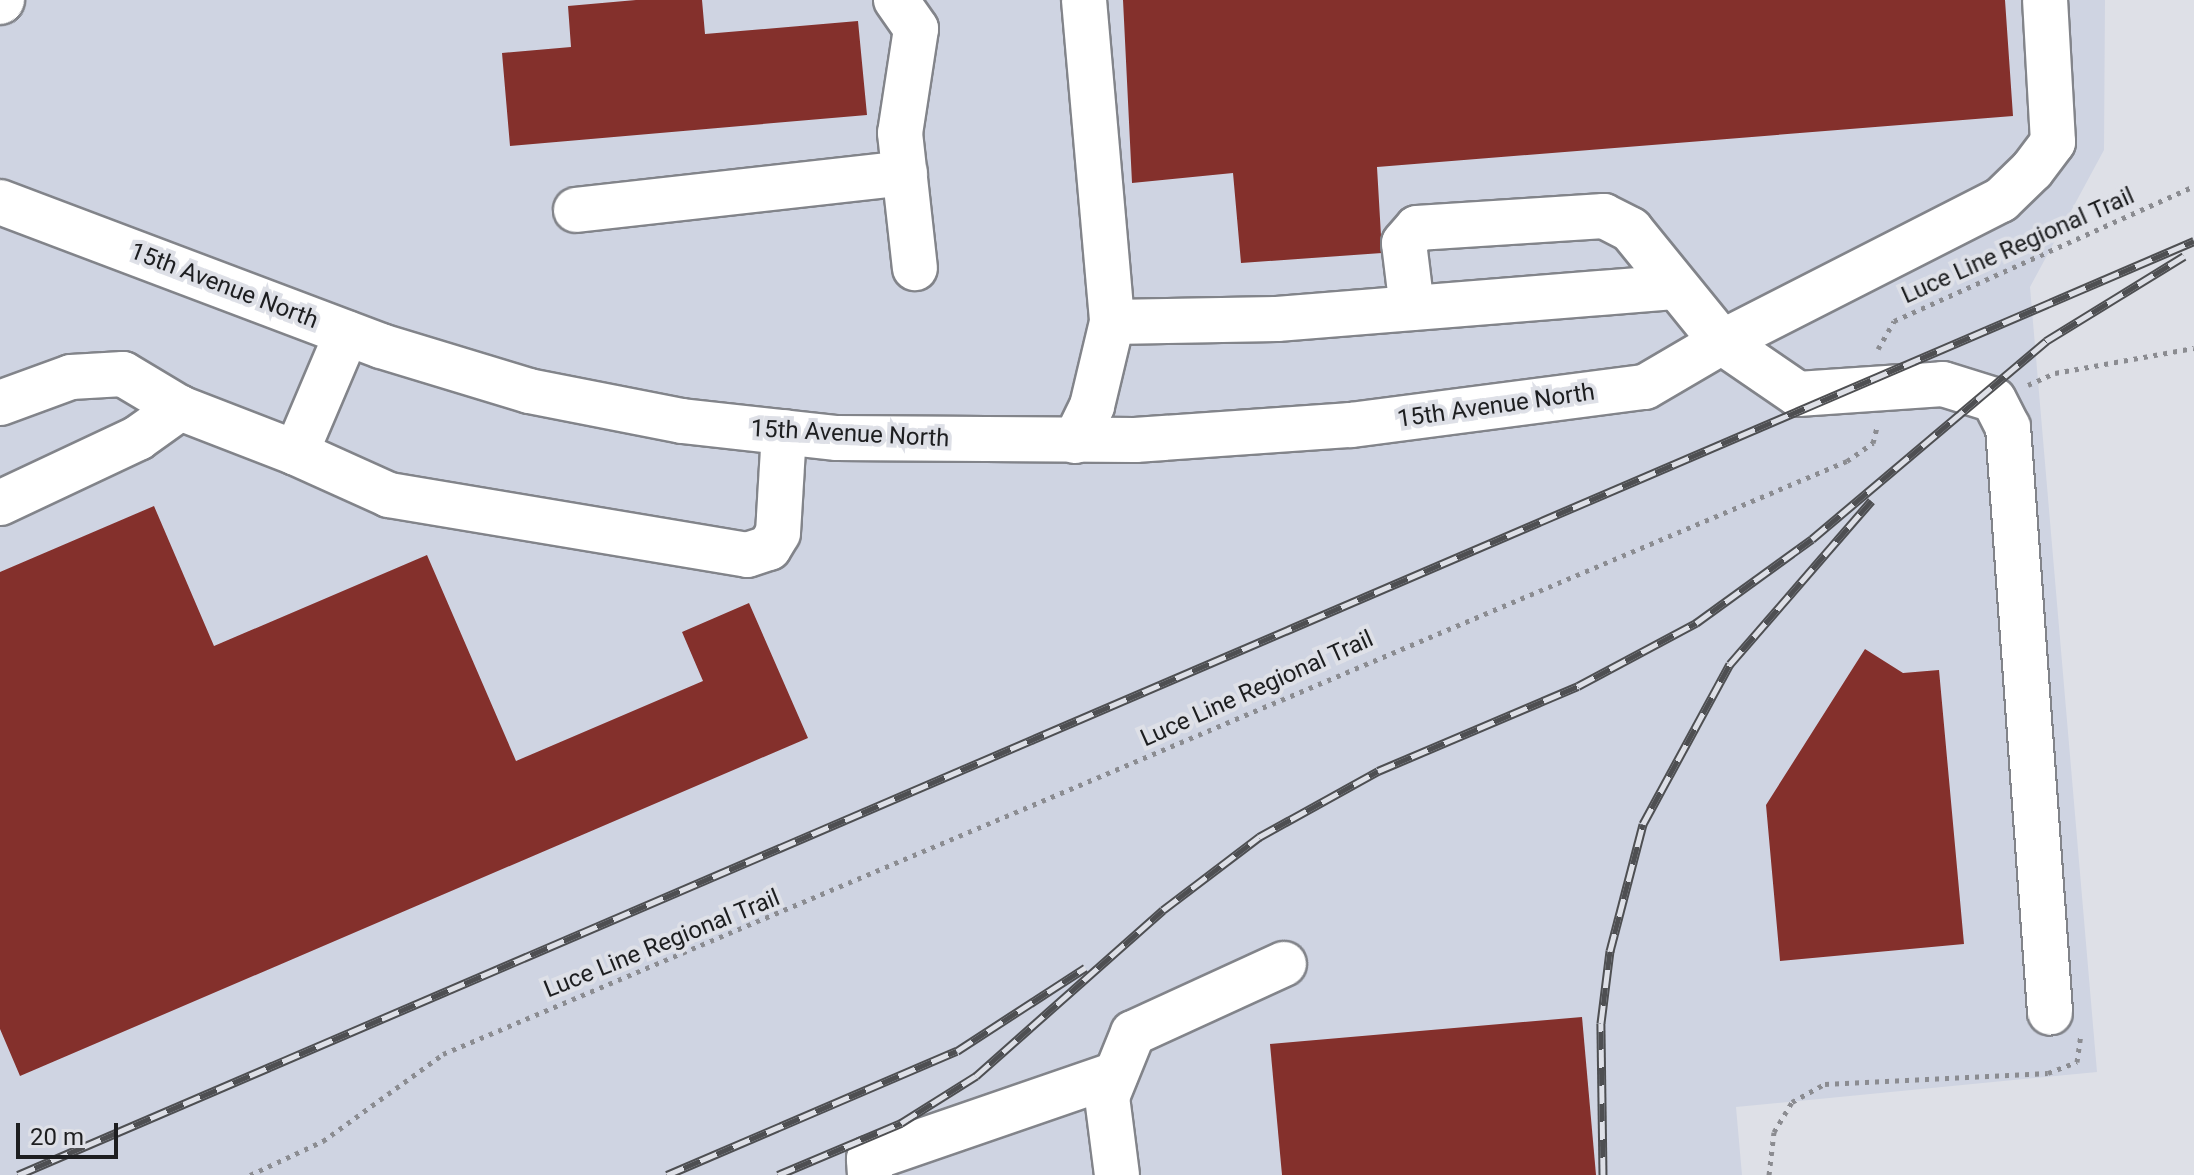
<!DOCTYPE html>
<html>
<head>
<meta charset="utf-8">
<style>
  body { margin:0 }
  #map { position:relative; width:2194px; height:1175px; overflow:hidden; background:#dee0e7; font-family:Roboto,sans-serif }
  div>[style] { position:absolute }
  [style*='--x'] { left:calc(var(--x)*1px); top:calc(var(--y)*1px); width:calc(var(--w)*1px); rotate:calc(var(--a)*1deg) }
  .built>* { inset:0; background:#cfd4e2 }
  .building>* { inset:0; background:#84302c }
  .path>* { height:5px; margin-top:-2.5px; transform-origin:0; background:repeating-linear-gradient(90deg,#8b8c91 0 4px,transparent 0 10px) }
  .roads { filter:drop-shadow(2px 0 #82848a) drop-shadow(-2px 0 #82848a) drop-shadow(0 2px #82848a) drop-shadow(0 -2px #82848a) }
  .minor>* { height:44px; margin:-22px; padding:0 22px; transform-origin:22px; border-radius:22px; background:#fff }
  .rail>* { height:9px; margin-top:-4.5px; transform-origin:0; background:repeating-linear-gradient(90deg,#dee0e7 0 18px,#4e4f52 0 36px); box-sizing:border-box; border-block:2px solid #4e4f52 }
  span { translate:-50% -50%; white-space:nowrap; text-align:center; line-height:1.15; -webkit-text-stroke:8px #dee0e7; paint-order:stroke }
  .street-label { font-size:24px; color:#1d1e20 }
  .scale { position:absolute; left:16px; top:1123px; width:102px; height:36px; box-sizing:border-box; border:4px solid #1d1e20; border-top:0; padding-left:10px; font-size:24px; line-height:28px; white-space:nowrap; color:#1d1e20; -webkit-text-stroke:6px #dee0e7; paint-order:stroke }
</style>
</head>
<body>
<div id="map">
  <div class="built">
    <div style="clip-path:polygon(0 0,2105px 0,2104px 150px,2030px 287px,2097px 1072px,1736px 1107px,1742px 1175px,0 1175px)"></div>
  </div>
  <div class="building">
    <div style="clip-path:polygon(636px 0,702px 0,705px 34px,858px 21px,867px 115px,510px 146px,502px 53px,571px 47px,568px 6px)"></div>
    <div style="clip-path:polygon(1123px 0,2005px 0,2013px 116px,1377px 167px,1382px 253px,1241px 263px,1233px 173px,1132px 183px)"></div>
    <div style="clip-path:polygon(154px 506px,214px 646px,427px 555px,516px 761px,703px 681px,682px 632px,749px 603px,808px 738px,20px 1076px,0 1029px,0 572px)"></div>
    <div style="clip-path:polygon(1865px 649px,1903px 673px,1939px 670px,1964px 944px,1780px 961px,1766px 805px)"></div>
    <div style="clip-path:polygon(1582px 1017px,1596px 1175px,1282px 1175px,1270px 1044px)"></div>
  </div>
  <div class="path">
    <div style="--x:1878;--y:349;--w:32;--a:-60"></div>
    <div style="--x:1894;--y:321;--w:329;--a:-24.2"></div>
    <div style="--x:2028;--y:385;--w:30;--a:-24"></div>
    <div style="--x:2055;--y:373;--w:141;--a:-10.2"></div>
    <div style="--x:250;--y:1175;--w:81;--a:-25"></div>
    <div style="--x:323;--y:1141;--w:148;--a:-35.9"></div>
    <div style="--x:443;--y:1054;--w:1524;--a:-22.9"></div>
    <div style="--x:1847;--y:461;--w:32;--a:-35"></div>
    <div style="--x:1873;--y:443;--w:16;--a:-76"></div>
    <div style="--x:1769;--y:1175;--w:43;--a:-83.4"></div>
    <div style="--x:1774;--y:1132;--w:35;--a:-59"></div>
    <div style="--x:1792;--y:1102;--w:38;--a:-29"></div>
    <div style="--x:1825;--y:1084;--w:223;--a:-2.8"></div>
    <div style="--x:2048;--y:1073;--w:31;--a:-21"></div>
    <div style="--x:2077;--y:1062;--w:27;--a:-82"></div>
  </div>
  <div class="roads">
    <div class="minor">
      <div style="--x:896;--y:0;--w:35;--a:55"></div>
      <div style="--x:916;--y:29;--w:105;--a:98.7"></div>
      <div style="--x:900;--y:133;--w:136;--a:83.7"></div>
      <div style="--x:1084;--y:0;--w:323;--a:85"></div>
      <div style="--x:1112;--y:322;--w:165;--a:-1"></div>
      <div style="--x:1277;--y:319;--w:398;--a:-4.6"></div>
      <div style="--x:0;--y:2;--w:3;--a:-45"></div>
      <div style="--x:0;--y:202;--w:407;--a:20.7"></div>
      <div style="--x:381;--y:346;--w:155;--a:16.9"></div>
      <div style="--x:529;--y:391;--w:156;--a:11.1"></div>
      <div style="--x:682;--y:421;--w:156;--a:6.3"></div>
      <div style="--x:837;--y:438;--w:298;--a:0.4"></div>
      <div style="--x:1135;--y:440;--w:217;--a:-4"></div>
      <div style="--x:1351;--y:425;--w:296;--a:-7.4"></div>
      <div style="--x:1645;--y:387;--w:89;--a:-30.3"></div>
      <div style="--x:1722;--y:342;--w:92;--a:34.4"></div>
      <div style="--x:1798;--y:394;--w:145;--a:-3.9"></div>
      <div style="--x:1943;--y:384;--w:53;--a:17.4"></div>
      <div style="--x:1994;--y:400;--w:30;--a:63"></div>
      <div style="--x:2008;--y:427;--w:587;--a:85.89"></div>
      <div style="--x:576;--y:210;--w:331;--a:-6.4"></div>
      <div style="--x:1412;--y:308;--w:65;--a:-97"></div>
      <div style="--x:1404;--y:243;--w:20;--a:-49"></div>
      <div style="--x:1417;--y:228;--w:187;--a:-3.7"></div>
      <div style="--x:1604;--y:216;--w:30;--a:27"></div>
      <div style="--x:1631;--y:230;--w:144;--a:50.9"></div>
      <div style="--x:1722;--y:342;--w:313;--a:-27"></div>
      <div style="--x:2001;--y:200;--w:43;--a:-44.1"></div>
      <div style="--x:2032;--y:170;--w:35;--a:-53"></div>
      <div style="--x:2053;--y:142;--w:142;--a:-93.2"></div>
      <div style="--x:0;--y:403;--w:76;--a:-20.1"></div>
      <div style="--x:71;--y:377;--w:52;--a:-3.3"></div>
      <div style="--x:123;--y:374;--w:66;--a:30.8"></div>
      <div style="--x:180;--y:408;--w:124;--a:21.2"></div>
      <div style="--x:296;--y:453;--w:130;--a:-67"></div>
      <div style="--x:1075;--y:441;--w:39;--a:-64"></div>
      <div style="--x:1092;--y:406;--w:86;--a:-76.6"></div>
      <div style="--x:296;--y:453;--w:102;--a:24.3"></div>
      <div style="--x:389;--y:495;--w:363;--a:9.5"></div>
      <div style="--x:747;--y:555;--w:23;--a:-18"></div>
      <div style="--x:769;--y:548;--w:17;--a:-59"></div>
      <div style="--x:778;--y:533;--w:101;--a:-86.6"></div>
      <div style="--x:0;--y:503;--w:153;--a:-25.2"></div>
      <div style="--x:138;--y:438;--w:52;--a:-35.5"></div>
      <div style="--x:870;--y:1175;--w:16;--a:-94"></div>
      <div style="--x:869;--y:1159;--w:261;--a:-19"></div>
      <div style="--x:1117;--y:1175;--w:79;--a:-97.3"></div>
      <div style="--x:1107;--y:1097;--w:69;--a:-67.9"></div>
      <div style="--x:1133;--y:1033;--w:166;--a:-24.6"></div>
    </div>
  </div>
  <div class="rail">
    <div style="--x:18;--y:1175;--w:2368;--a:-23.23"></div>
    <div style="--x:667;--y:1175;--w:315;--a:-23.2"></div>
    <div style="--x:957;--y:1051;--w:153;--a:-33"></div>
    <div style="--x:778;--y:1175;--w:134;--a:-22.9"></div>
    <div style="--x:901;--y:1123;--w:89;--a:-32.1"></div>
    <div style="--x:976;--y:1076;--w:250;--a:-41.6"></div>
    <div style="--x:1163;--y:910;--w:121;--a:-37.2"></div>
    <div style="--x:1259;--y:837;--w:136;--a:-29"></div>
    <div style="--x:1378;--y:771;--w:217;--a:-23"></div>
    <div style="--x:1578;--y:686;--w:134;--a:-28.1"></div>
    <div style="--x:1696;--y:623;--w:143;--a:-35.9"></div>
    <div style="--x:1812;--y:539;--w:307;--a:-40.2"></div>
    <div style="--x:2046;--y:341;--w:162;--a:-31.6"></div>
    <div style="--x:1603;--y:1175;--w:152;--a:-90.8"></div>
    <div style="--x:1601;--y:1023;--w:73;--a:-82.9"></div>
    <div style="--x:1610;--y:951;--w:131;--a:-75.4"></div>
    <div style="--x:1643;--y:824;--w:182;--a:-61.5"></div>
    <div style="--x:1730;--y:664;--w:216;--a:-49.1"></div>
  </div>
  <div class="street-label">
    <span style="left:2018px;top:246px;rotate:-24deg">Luce Line Regional Trail</span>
    <span style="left:224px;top:286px;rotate:21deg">15th Avenue North</span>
    <span style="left:1496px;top:406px;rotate:-8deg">15th Avenue North</span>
    <span style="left:850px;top:434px;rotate:3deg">15th Avenue North</span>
    <span style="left:1257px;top:689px;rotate:-24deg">Luce Line Regional Trail</span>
    <span style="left:662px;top:944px;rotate:-22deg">Luce Line Regional Trail</span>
  </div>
  <div class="scale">20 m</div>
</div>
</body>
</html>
